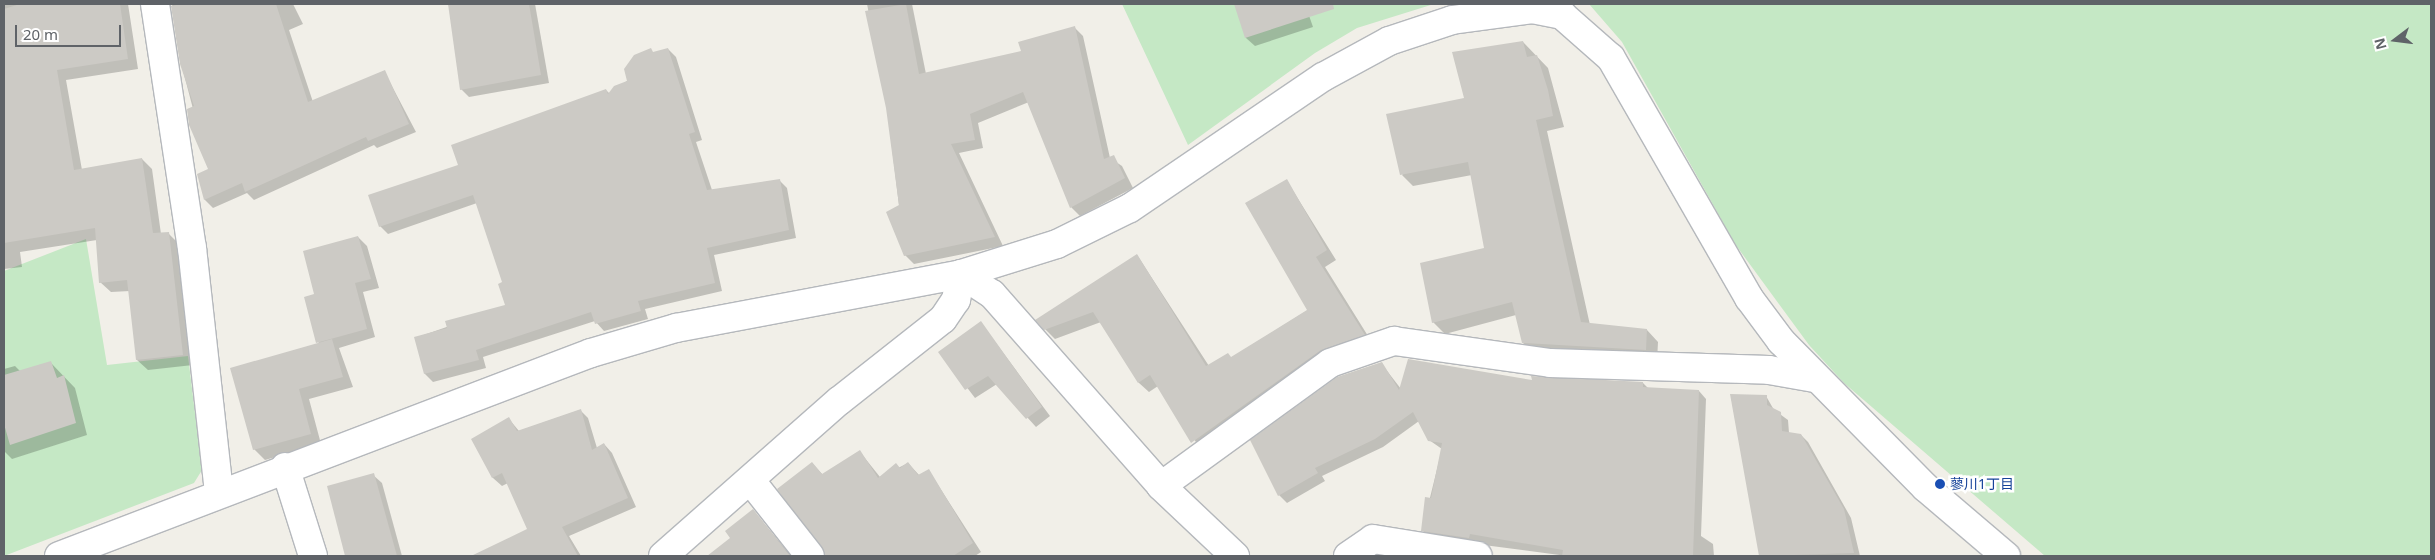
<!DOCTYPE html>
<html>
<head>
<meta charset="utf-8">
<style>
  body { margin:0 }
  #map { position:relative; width:2435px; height:560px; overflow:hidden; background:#f1efe8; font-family:"Noto Sans","Noto Sans JP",sans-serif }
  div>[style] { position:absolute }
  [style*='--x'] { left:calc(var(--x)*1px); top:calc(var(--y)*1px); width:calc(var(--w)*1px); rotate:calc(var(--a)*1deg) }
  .green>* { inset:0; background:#c5e8c5 }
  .shadow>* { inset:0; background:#0003 }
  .building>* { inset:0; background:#cccac5 }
  .roads { filter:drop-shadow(1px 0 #b5b8bc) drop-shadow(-1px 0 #b5b8bc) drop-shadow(0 1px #b5b8bc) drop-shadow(0 -1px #b5b8bc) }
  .minor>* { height:28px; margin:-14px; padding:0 14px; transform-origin:14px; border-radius:14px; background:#fff }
  .dots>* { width:14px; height:14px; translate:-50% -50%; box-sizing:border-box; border:2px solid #fff; border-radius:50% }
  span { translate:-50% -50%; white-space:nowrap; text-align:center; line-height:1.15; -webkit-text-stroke:5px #fff; paint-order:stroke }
  .transit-label { font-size:14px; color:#164399 }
  .left { translate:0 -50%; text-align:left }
  .frame { position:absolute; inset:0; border:5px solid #5f6368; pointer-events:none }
  .north { position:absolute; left:2370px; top:15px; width:50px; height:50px; -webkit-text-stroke:4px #fff; paint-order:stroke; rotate:255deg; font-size:14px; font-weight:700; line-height:20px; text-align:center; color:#5f6368 }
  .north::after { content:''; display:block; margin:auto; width:18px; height:22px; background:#5f6368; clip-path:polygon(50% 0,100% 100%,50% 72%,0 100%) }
  .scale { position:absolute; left:15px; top:25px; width:106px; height:22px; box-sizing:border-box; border:2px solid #5f6368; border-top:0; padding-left:6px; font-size:15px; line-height:18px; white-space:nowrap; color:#5f6368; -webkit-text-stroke:4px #fff; paint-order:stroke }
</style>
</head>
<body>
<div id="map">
  <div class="green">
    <div style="clip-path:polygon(1122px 4px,1434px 4px,1357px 28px,1315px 53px,1188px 145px)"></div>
    <div style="clip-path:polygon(1589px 4px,2431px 4px,2431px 556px,2045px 556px,1844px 383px,1809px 345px,1735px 244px,1622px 42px)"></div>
    <div style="clip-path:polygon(86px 239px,107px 365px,188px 356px,202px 470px,194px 483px,4px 556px,4px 271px)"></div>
  </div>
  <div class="shadow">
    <div style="clip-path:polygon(4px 4px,128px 4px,138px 69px,66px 80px,82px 170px,142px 159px,152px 169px,161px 234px,169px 234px,179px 244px,193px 365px,148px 370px,137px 360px,130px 291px,111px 292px,100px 282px,97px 240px,20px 252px,22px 267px,4px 269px,4px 113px,15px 110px,4px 50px)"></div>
    <div style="clip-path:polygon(172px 4px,293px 4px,303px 24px,289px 30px,313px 102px,384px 71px,416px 132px,377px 148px,374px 145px,254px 200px,247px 193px,213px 208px,205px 200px,198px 175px,209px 170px,181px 63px)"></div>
    <div style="clip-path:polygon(449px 4px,535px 4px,549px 83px,469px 97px,461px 89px)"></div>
    <div style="clip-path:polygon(867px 4px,912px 4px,926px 74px,1022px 52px,1074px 27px,1083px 36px,1110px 158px,1122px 166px,1133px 188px,1080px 216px,1071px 207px,1029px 102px,978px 123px,983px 148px,959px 153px,1003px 246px,914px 264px,905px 255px,887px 107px)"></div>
    <div style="clip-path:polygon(1235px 4px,1305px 4px,1313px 27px,1255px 46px,1246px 38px)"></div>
    <div style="clip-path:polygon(1523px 42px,1548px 68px,1564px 127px,1547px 131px,1590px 325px,1647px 330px,1658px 342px,1657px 362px,1535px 355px,1523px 343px,1516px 315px,1445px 334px,1433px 322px,1485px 249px,1472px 175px,1413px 186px,1402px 175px,1466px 99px)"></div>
    <div style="clip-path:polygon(668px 49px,676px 57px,702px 140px,696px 142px,712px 190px,779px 180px,787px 188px,796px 238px,714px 255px,722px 291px,645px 309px,648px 319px,604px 331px,595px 321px,483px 357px,486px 368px,433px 382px,425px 374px,415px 338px,507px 306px,504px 283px,477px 203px,388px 234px,380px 226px,459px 165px,606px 90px,610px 94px)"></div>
    <div style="clip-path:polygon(1287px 181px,1336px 260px,1325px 267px,1373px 344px,1202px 451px,1158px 386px,1149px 392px,1139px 383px,1101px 322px,1055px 339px,1045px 329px,1137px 255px,1209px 366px,1231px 358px,1308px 310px)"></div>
    <div style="clip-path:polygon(358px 237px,367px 246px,379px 288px,363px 292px,375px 337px,339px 348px,353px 387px,309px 399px,321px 444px,265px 460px,254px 449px,319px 344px,306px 297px,316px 295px)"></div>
    <div style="clip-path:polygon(981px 323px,1050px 416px,1036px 427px,997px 384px,975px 398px,940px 352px)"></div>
    <div style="clip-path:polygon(51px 363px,75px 388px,87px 435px,12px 459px,4px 451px,4px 369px,15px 366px,20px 371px)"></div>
    <div style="clip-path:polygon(1381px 363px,1401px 389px,1533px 382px,1643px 383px,1649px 389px,1699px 391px,1706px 399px,1701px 536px,1713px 544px,1714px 556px,1567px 556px,1430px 538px,1422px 530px,1442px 449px,1429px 440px,1419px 421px,1383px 447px,1322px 476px,1325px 481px,1287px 503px,1279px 495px)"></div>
    <div style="clip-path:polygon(1731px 396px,1766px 396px,1774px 410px,1788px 420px,1789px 433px,1801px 435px,1808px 442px,1851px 518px,1860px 556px,1760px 556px)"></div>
    <div style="clip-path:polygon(580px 410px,588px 418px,597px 448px,604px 444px,612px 453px,636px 507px,569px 536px,581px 556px,515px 556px,513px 537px,529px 529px,508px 483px,502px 486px,493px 478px,473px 439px,509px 419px,519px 431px)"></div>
    <div style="clip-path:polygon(860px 452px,880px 477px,908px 463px,920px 476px,929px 471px,981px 552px,975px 556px,826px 556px,812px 463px,823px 475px)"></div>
    <div style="clip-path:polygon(373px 475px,382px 483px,402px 556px,346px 556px,328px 487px)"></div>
    <div style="clip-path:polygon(753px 510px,791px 556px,709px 556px,732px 538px)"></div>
  </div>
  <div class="building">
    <div style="clip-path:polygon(20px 4px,120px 4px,128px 59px,57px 70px,74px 170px,142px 158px,153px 233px,169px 232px,183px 355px,136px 360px,127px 280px,99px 283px,95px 228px,4px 243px,4px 9px)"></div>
    <div style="clip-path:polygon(181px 4px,276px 4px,308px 102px,385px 70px,409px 124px,368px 141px,366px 137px,245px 192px,242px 183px,204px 200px,197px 174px,208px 169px,189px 125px,187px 109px,194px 106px,180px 64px,171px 6px)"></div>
    <div style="clip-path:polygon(448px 4px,529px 4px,541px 75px,460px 90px)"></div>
    <div style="clip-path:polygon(906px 4px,919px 74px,1021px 51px,1018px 42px,1075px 26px,1104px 159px,1114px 155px,1125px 178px,1070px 208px,1023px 92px,970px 114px,975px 140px,951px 144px,995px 237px,904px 256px,886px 212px,899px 205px,886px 108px,865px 11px)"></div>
    <div style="clip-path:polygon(1234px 4px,1333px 4px,1334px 9px,1245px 38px)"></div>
    <div style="clip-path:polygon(1523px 41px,1527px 57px,1537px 55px,1548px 90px,1553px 116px,1536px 120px,1581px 322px,1647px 329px,1646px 350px,1522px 343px,1512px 302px,1432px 323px,1420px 263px,1484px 248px,1468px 162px,1400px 175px,1386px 114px,1464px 98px,1452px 52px)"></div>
    <div style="clip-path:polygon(651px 48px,653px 52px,668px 48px,695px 132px,689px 134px,707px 190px,780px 179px,789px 230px,707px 248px,715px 283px,638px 301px,641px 311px,595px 324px,591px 312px,476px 350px,479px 360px,424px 374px,414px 337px,447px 328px,445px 321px,505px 305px,498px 284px,502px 282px,473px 195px,379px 227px,368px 195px,458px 165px,451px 145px,606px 89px,608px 94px,614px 86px,627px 81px,624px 69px,634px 55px)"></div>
    <div style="clip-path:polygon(1287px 179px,1327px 250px,1316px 257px,1365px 335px,1321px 350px,1191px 443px,1150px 375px,1138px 383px,1093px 312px,1044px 330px,1035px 320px,1137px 254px,1206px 366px,1228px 353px,1231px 357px,1307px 310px,1245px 203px)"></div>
    <div style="clip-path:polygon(358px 236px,371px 279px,355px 283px,367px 329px,316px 343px,304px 297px,314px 294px,303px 251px)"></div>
    <div style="clip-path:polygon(981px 321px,1042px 407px,1026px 419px,988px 376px,965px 390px,938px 352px)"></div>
    <div style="clip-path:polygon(332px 339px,343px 377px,299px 389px,311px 434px,253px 450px,230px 368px)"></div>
    <div style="clip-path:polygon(1408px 359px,1532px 380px,1531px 376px,1643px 382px,1643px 387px,1699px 390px,1693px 556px,1562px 556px,1563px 550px,1470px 534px,1469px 538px,1421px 531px,1425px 497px,1431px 498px,1442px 443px,1428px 441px,1413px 412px,1375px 439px,1315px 468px,1318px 473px,1278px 496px,1250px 440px,1337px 377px,1382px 362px,1399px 390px)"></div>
    <div style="clip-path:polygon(51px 361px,57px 378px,64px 375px,76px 423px,10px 445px,4px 424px,4px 375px)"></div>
    <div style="clip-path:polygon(1730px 394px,1767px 395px,1767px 405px,1781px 412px,1782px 431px,1801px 434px,1844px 509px,1854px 553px,1759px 556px)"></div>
    <div style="clip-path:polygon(581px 409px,592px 450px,604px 443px,628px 498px,562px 527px,578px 556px,471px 556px,527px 529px,502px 473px,492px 478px,471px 439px,509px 417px,517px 431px)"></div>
    <div style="clip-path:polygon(860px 450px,878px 478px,896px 463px,900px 468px,908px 462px,918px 475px,929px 469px,973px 543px,953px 556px,825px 556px,777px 489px,812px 462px,822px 474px)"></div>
    <div style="clip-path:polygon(374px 473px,397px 556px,345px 556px,327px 486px)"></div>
    <div style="clip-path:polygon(753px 509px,790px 556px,707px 556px,730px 538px,725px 531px)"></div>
  </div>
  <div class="roads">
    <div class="minor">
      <div style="--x:155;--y:4;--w:247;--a:81.4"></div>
      <div style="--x:192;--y:248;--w:245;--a:83.7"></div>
      <div style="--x:961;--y:274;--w:37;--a:33"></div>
      <div style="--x:992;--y:294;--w:256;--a:48.6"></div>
      <div style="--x:1161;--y:486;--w:102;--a:43.4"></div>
      <div style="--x:285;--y:467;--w:93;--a:72.5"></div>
      <div style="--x:751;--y:481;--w:95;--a:51.8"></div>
      <div style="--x:1161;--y:486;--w:209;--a:-36"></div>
      <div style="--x:1330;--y:363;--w:68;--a:-19"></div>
      <div style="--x:1394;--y:341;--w:158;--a:8"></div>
      <div style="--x:1550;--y:363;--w:219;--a:1.8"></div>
      <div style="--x:1769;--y:370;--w:46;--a:10.1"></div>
      <div style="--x:59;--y:556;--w:569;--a:-20.89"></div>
      <div style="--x:591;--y:353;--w:89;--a:-16.4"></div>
      <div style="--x:676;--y:328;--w:290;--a:-10.7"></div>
      <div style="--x:961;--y:274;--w:101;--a:-17.4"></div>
      <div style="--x:1057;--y:244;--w:81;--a:-26.3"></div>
      <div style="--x:1130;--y:208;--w:233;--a:-34.2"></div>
      <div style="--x:1323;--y:77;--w:75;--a:-28.6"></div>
      <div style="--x:1389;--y:41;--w:66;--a:-18.4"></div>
      <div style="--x:1452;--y:20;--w:81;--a:-7.8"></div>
      <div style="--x:1532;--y:9;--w:31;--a:11"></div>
      <div style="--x:1562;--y:15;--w:65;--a:41.3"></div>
      <div style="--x:1611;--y:58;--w:277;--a:60.1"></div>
      <div style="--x:1749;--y:298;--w:54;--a:53.3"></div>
      <div style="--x:1781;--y:341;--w:206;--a:45.4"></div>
      <div style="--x:1926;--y:488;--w:105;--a:40.4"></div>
      <div style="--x:663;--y:556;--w:235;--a:-41.4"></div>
      <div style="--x:839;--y:401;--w:132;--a:-38.3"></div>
      <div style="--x:943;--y:319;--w:23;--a:-56"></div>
      <div style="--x:956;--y:300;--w:26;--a:-79"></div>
      <div style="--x:1348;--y:556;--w:30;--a:-34"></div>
      <div style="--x:1373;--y:539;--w:106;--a:9.2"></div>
    </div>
  </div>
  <div class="dots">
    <div style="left:1940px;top:484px;background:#1a4fb4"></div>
  </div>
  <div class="transit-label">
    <span class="left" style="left:1950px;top:484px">蓼川1丁目</span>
  </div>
  <div class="frame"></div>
  <div class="north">N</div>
  <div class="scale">20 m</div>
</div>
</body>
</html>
